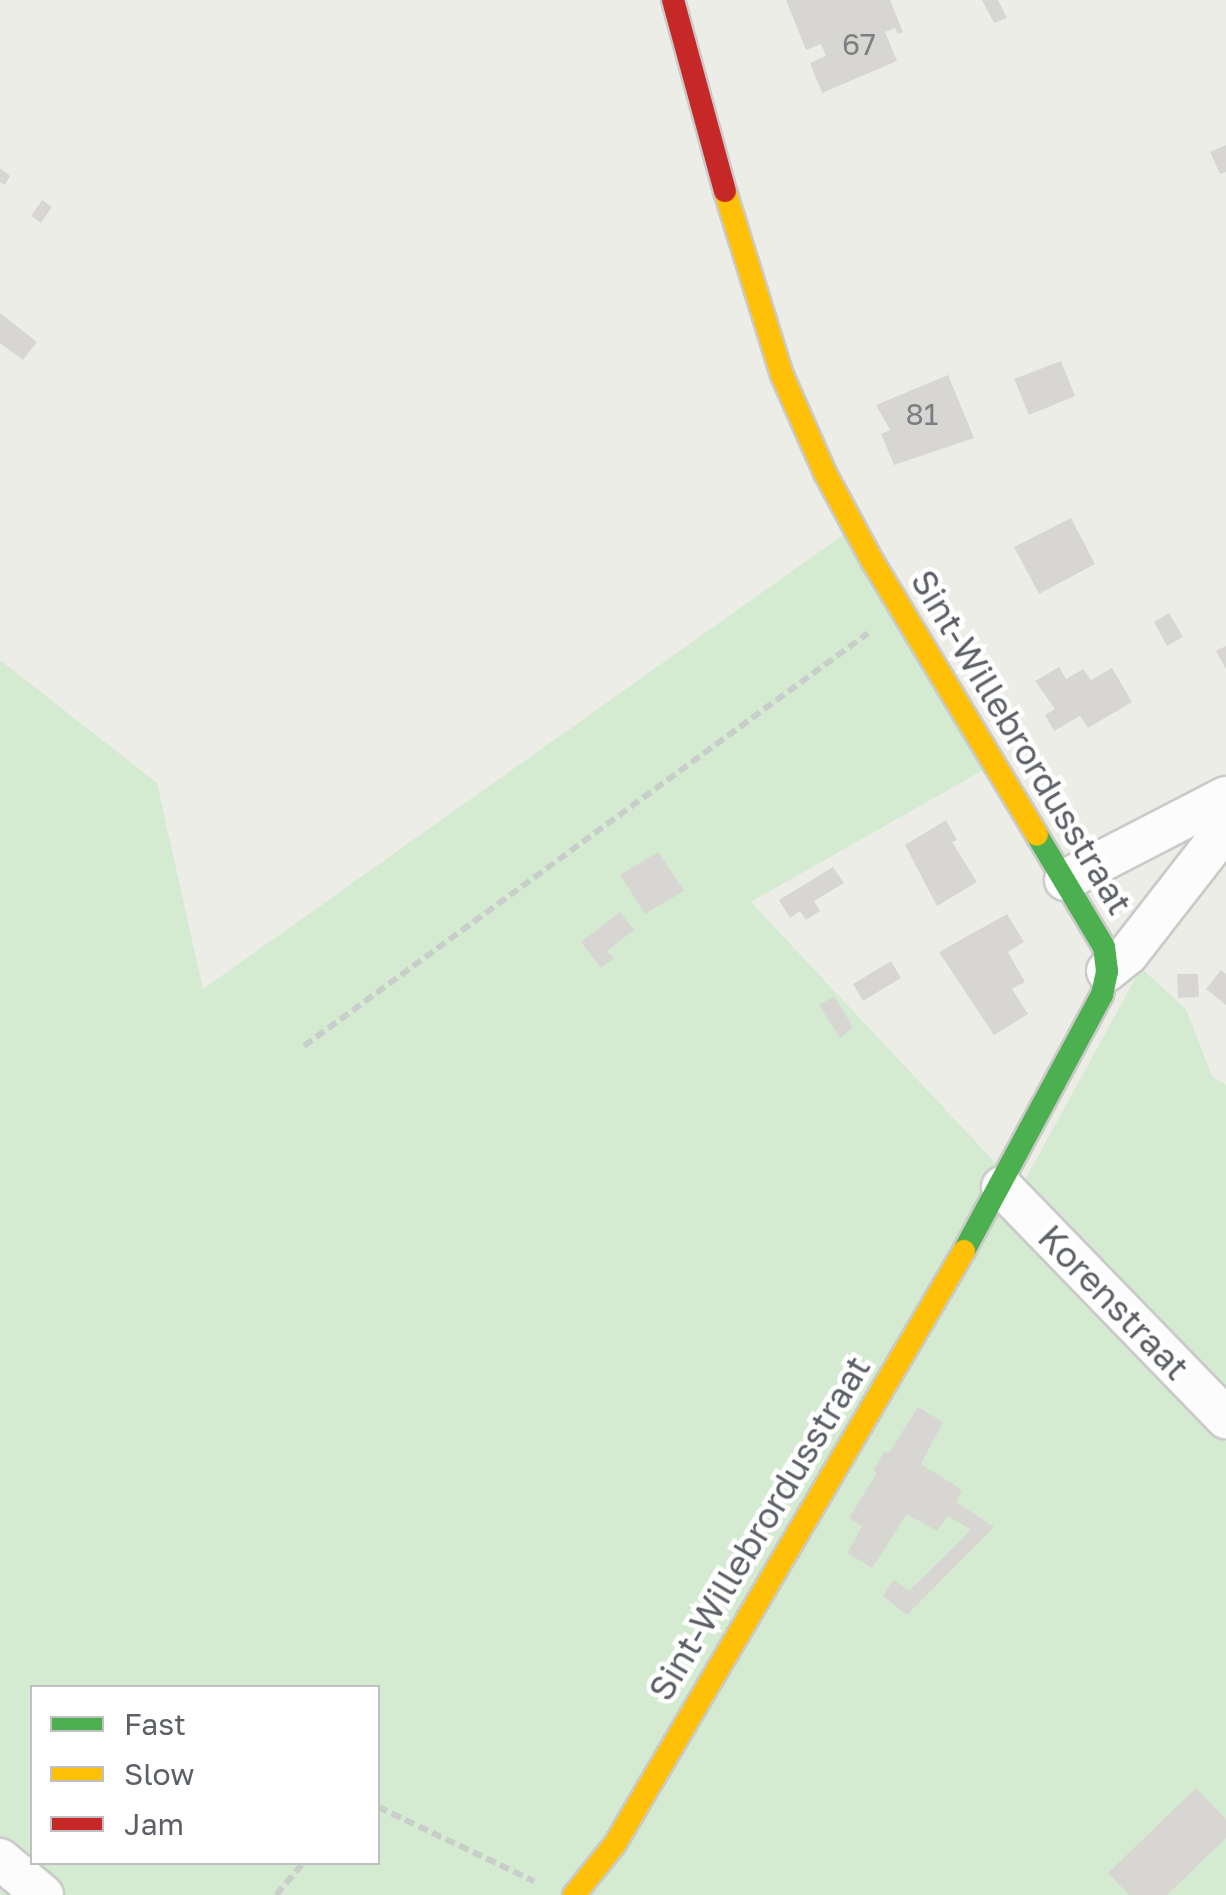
<!DOCTYPE html>
<html>
<head>
<meta charset="utf-8">
<style>
  body { margin:0 }
  #map { position:relative; width:1226px; height:1895px; overflow:hidden; background:#edede8; font-family:"Golos Text",sans-serif }
  div>[style] { position:absolute }
  [style*='--x'] { left:calc(var(--x)*1px); top:calc(var(--y)*1px); width:calc(var(--w)*1px); rotate:calc(var(--a)*1deg) }
  .green>* { inset:0; background:#d4ebd2 }
  .building>* { inset:0; background:#d7d6d3 }
  .path>* { height:6px; margin-top:-3px; transform-origin:0; background:repeating-linear-gradient(90deg,#c9cecb 0 10px,transparent 0 15px) }
  .roads { filter:drop-shadow(2px 0 #cacac9) drop-shadow(-2px 0 #cacac9) drop-shadow(0 2px #cacac9) drop-shadow(0 -2px #cacac9) }
  .street>* { height:40px; margin:-20px; padding:0 20px; transform-origin:20px; border-radius:20px; background:#fcfcfc }
  .fast>* { height:22px; margin:-11px; padding:0 11px; transform-origin:11px; border-radius:11px; background:#4caf50 }
  .slow>* { height:22px; margin:-11px; padding:0 11px; transform-origin:11px; border-radius:11px; background:#ffc107 }
  .jam>* { height:22px; margin:-11px; padding:0 11px; transform-origin:11px; border-radius:11px; background:#c62828 }
  span { translate:-50% -50%; white-space:nowrap; text-align:center; line-height:1.15; -webkit-text-stroke:9px #fff; paint-order:stroke }
  .number-label { font-size:30px; color:#7c7f82 }
  .number-label span { -webkit-text-stroke-width:0 }
  .street-label { font-size:35px; color:#5d6167 }
  .legend { position:absolute; left:30px; top:1685px; width:350px; height:180px; box-sizing:border-box; background:#fff; border:2px solid #bec0c2; margin:0; padding:12px 18px; list-style:none; font-size:30px; color:#5d6167 }
  .legend li { display:flex; align-items:center; gap:20px; height:50px }
  .legend b { width:50px; border:2px solid #bec0c2 }
</style>
</head>
<body>
<div id="map">
  <div class="green">
    <div style="clip-path:polygon(evenodd,847px 532px,985px 769px,751px 902px,1020px 1189px,1141px 968px,1186px 1009px,1212px 1076px,1226px 1085px,1226px 1403px,1012px 1221px,1226px 1442px,1226px 1895px,0 1895px,0 660px,157px 783px,203px 989px,847px 532px,32px 1688px,378px 1688px,378px 1862px,32px 1862px,32px 1688px)"></div>
  </div>
  <div class="building">
    <div style="clip-path:polygon(786px 0,890px 0,903px 32px,898px 34px,895px 28px,885px 32px,897px 61px,822px 93px,810px 63px,826px 56px,821px 44px,806px 50px)"></div>
    <div style="clip-path:polygon(982px 0,998px 0,1007px 18px,994px 23px)"></div>
    <div style="clip-path:polygon(1226px 145px,1226px 172px,1220px 174px,1210px 152px)"></div>
    <div style="clip-path:polygon(0 168px,10px 176px,5px 185px,0 182px)"></div>
    <div style="clip-path:polygon(42px 200px,52px 207px,41px 223px,31px 216px)"></div>
    <div style="clip-path:polygon(0 313px,37px 342px,23px 360px,0 343px)"></div>
    <div style="clip-path:polygon(1061px 361px,1075px 396px,1029px 415px,1014px 379px)"></div>
    <div style="clip-path:polygon(948px 375px,974px 438px,894px 465px,881px 434px,890px 430px,876px 405px)"></div>
    <div style="clip-path:polygon(1071px 518px,1095px 564px,1039px 594px,1014px 547px)"></div>
    <div style="clip-path:polygon(1169px 613px,1183px 637px,1167px 646px,1154px 622px)"></div>
    <div style="clip-path:polygon(1226px 646px,1226px 669px,1216px 651px)"></div>
    <div style="clip-path:polygon(1059px 667px,1066px 679px,1083px 669px,1091px 680px,1112px 668px,1132px 702px,1088px 728px,1080px 716px,1054px 731px,1045px 715px,1055px 709px,1035px 681px)"></div>
    <div style="clip-path:polygon(946px 820px,957px 840px,952px 842px,977px 882px,937px 906px,905px 845px)"></div>
    <div style="clip-path:polygon(658px 852px,684px 891px,645px 914px,620px 875px)"></div>
    <div style="clip-path:polygon(833px 867px,844px 883px,814px 901px,820px 911px,806px 920px,800px 911px,790px 918px,779px 900px)"></div>
    <div style="clip-path:polygon(620px 912px,634px 930px,607px 951px,614px 958px,601px 968px,581px 942px)"></div>
    <div style="clip-path:polygon(1007px 914px,1024px 942px,1008px 952px,1025px 982px,1012px 989px,1028px 1014px,994px 1035px,939px 952px)"></div>
    <div style="clip-path:polygon(891px 961px,901px 978px,863px 1001px,853px 984px)"></div>
    <div style="clip-path:polygon(1221px 970px,1226px 974px,1226px 1005px,1206px 989px)"></div>
    <div style="clip-path:polygon(1177px 974px,1198px 974px,1199px 997px,1178px 998px)"></div>
    <div style="clip-path:polygon(834px 996px,853px 1027px,840px 1038px,819px 1005px)"></div>
    <div style="clip-path:polygon(918px 1407px,943px 1422px,921px 1464px,962px 1490px,956px 1502px,994px 1527px,907px 1615px,883px 1596px,894px 1580px,909px 1591px,971px 1530px,948px 1516px,937px 1531px,907px 1514px,872px 1568px,847px 1553px,862px 1526px,849px 1518px,877px 1473px,873px 1470px,885px 1451px,889px 1453px)"></div>
    <div style="clip-path:polygon(1196px 1788px,1226px 1819px,1226px 1838px,1167px 1895px,1129px 1895px,1108px 1873px)"></div>
  </div>
  <div class="path">
    <div style="--x:304;--y:1046;--w:699;--a:-36.21"></div>
    <div style="--x:378;--y:1807;--w:173;--a:25.4"></div>
    <div style="--x:276;--y:1895;--w:43;--a:-49.7"></div>
  </div>
  <div class="roads">
    <div class="street">
      <div style="--x:1065;--y:880;--w:181;--a:-27.3"></div>
      <div style="--x:1107;--y:971;--w:27;--a:-39"></div>
      <div style="--x:1128;--y:954;--w:160;--a:-52.1"></div>
      <div style="--x:1002;--y:1187;--w:322;--a:45.9"></div>
      <div style="--x:0;--y:1859;--w:56;--a:39.9"></div>
    </div>
    <div class="fast">
      <div style="--x:964;--y:1251;--w:291;--a:-61.7"></div>
      <div style="--x:1102;--y:995;--w:25;--a:-78"></div>
      <div style="--x:1107;--y:971;--w:24;--a:-97"></div>
      <div style="--x:1104;--y:947;--w:131;--a:-120.9"></div>
    </div>
    <div class="slow">
      <div style="--x:725;--y:191;--w:193;--a:72.8"></div>
      <div style="--x:782;--y:375;--w:107;--a:66.3"></div>
      <div style="--x:825;--y:473;--w:101;--a:61.7"></div>
      <div style="--x:873;--y:562;--w:318;--a:59"></div>
      <div style="--x:574;--y:1895;--w:65;--a:-51.2"></div>
      <div style="--x:615;--y:1844;--w:688;--a:-59.52"></div>
    </div>
    <div class="jam">
      <div style="--x:673;--y:0;--w:198;--a:74.8"></div>
    </div>
  </div>
  <div class="number-label">
    <span style="left:859px;top:44px">67</span>
    <span style="left:922px;top:414px">81</span>
  </div>
  <div class="street-label">
    <span style="left:1022px;top:742px;rotate:59deg">Sint-Willebrordusstraat</span>
    <span style="left:1114px;top:1302px;rotate:46deg">Korenstraat</span>
    <span style="left:759px;top:1528px;rotate:-59deg">Sint-Willebrordusstraat</span>
  </div>
  <ul class="legend">
  <li><b style="height:12px;background:#4caf50"></b>Fast</li>
  <li><b style="height:12px;background:#ffc107"></b>Slow</li>
  <li><b style="height:12px;background:#c62828"></b>Jam</li>
  </ul>
</div>
</body>
</html>
